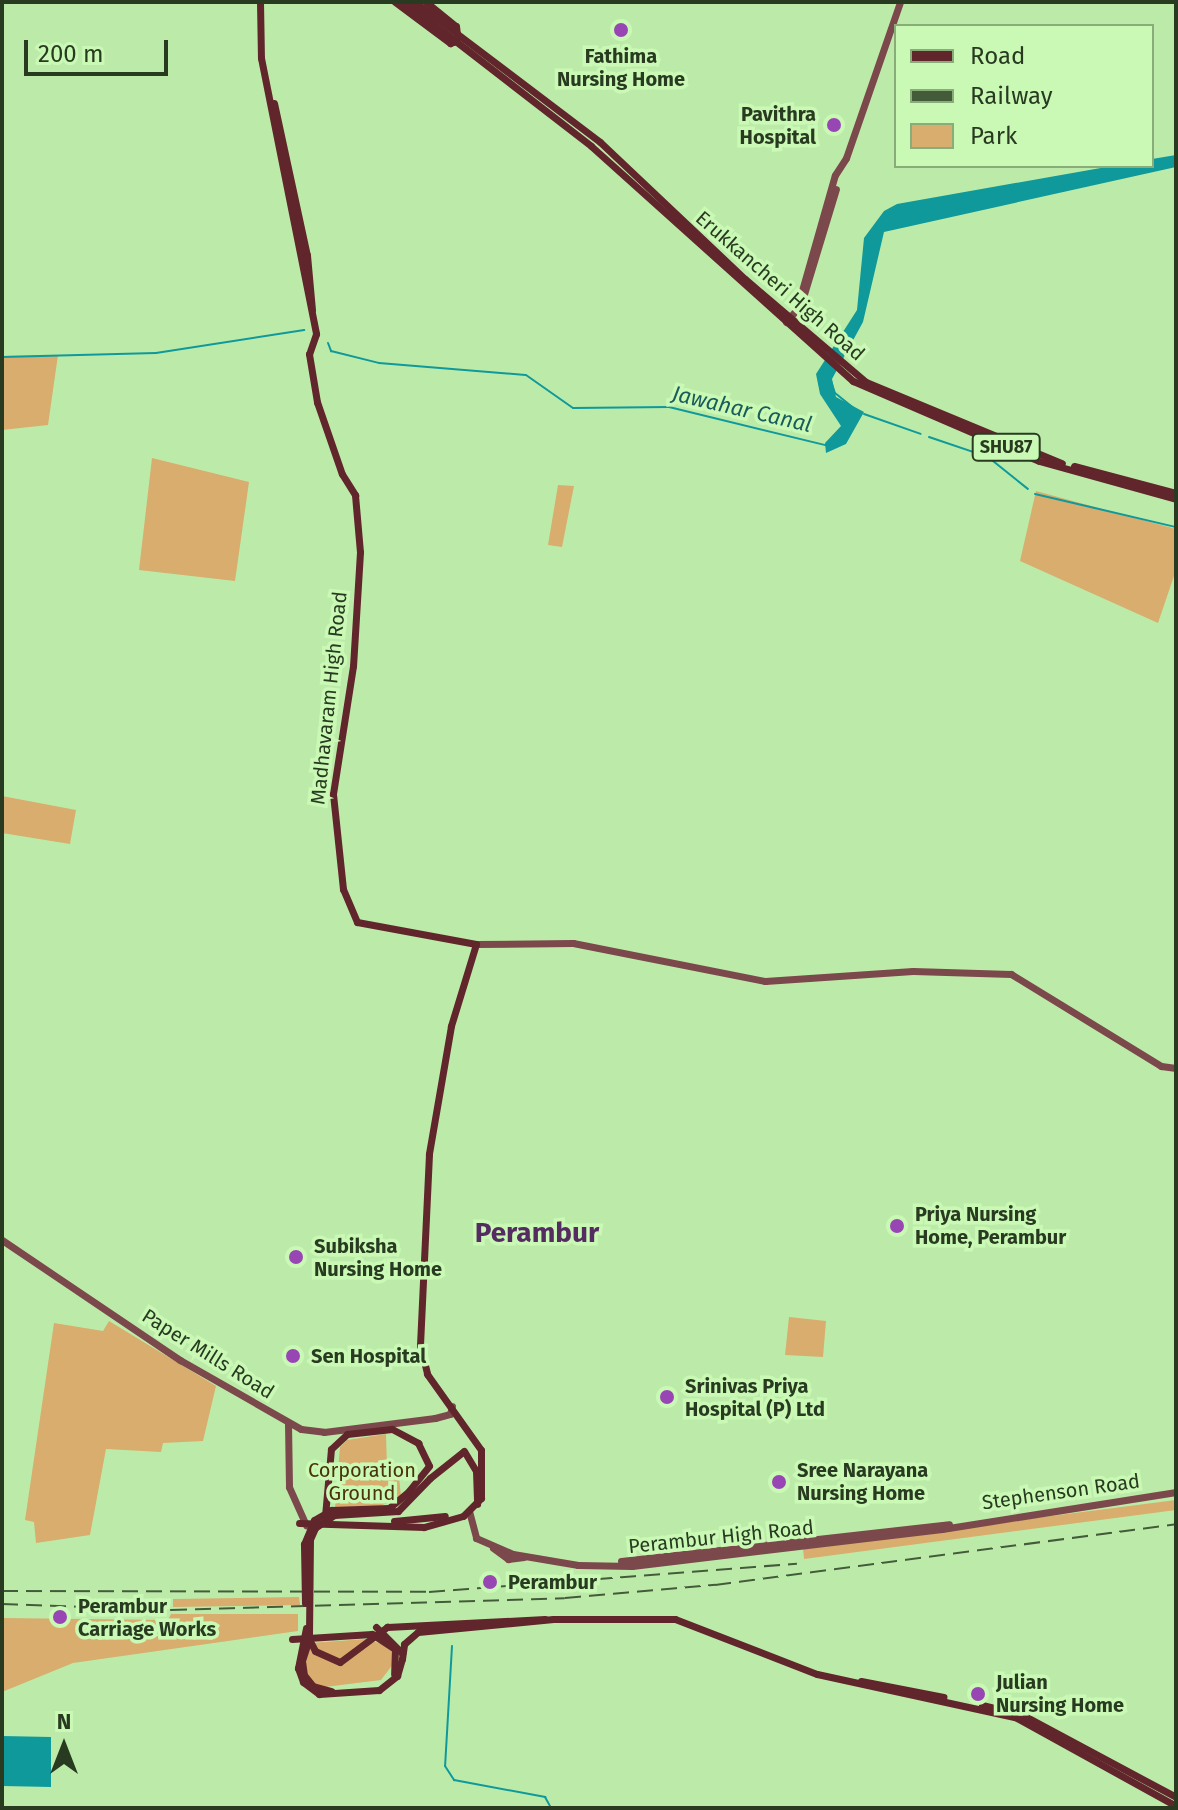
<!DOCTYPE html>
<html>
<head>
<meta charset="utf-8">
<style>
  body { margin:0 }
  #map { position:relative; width:1178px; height:1810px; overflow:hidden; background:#bceba9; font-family:"Fira Sans",sans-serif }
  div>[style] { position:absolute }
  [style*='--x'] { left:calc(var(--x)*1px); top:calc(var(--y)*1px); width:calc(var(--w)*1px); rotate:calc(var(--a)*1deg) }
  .green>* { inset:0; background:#d8ad6d }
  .water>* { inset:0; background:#0f999b }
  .stream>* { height:2px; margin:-1px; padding:0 1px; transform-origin:1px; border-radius:1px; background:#0f999b }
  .secondary>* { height:7px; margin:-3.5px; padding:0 3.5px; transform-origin:3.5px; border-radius:3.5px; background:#7b484b }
  .primary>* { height:7px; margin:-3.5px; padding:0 3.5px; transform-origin:3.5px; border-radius:3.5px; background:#61262c }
  .rail>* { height:2px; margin-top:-1px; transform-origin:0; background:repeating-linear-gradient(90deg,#445b3a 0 16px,transparent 0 24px) }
  .primary-bridge>* { height:7px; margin:-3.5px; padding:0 3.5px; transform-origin:3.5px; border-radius:3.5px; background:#61262c }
  .dots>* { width:22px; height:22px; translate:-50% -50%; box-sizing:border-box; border:4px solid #c9f9b5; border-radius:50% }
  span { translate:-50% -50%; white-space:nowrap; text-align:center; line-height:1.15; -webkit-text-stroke:7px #c9f9b5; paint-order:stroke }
  .shield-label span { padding:2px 6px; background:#c9f9b5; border:2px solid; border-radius:6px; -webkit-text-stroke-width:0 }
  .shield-label { font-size:18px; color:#283a20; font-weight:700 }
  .poi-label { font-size:20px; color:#283a20; font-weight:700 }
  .right { translate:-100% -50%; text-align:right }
  .left { translate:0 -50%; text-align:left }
  .street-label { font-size:20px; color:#283a20 }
  .park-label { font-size:20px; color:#4a330a }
  .water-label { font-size:22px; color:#1a5b5c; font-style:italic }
  .district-label { font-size:28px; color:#542c62; font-weight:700 }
  .frame { position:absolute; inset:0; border:4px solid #283a20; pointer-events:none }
  .legend { position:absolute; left:894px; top:24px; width:260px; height:144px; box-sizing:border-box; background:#c9f9b5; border:2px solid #89ad79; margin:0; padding:10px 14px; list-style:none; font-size:24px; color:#283a20 }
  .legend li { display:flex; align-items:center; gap:16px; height:40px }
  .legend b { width:40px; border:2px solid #89ad79 }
  .north { position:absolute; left:24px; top:1706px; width:80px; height:80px; -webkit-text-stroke:6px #c9f9b5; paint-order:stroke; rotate:0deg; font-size:22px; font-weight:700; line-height:32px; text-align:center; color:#283a20 }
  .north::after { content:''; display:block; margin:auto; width:28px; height:36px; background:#283a20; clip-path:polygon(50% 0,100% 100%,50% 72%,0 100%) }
  .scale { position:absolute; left:24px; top:40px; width:144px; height:36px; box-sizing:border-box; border:4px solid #283a20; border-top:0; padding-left:10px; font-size:24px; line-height:28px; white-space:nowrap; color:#283a20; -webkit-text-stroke:6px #c9f9b5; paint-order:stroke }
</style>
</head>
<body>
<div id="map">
  <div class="green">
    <div style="clip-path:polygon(58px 355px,48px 425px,2px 430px,2px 356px)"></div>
    <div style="clip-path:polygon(152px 458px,249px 482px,235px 581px,139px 570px)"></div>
    <div style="clip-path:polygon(558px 485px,574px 486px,562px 547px,548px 545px)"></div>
    <div style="clip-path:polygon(1036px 491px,1176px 529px,1176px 570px,1158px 623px,1020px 561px)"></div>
    <div style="clip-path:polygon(2px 796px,76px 810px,70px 844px,2px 833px)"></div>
    <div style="clip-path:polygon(789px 1317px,826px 1321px,823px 1357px,785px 1355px)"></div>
    <div style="clip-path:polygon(109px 1321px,216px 1386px,203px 1441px,163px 1443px,161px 1452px,106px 1449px,90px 1535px,36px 1543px,34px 1522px,25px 1520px,54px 1323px,103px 1331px)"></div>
    <div style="clip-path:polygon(386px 1434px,387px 1468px,398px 1466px,401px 1497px,380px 1506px,335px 1508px,340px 1447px,347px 1440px)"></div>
    <div style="clip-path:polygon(1176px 1500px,1176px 1510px,804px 1559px,803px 1548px)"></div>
    <div style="clip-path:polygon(299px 1597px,300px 1605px,173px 1607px,173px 1599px)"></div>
    <div style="clip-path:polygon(171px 1614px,298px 1614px,298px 1631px,73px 1663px,2px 1692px,2px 1618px,168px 1620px)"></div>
    <div style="clip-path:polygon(366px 1639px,391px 1647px,394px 1663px,381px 1680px,317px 1688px,308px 1678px,305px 1661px,310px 1643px)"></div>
  </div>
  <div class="water">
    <div style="clip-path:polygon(1176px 155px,1176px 167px,884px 232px,863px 322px,832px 379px,836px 397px,864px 412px,846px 444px,826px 453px,825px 443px,841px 426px,820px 394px,816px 374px,857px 310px,864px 238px,884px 211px,897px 204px,1112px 166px,1152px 166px,1152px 159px)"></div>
    <div style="clip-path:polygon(2px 1736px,51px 1737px,51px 1787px,2px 1786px)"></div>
  </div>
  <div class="stream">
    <div style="--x:328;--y:343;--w:9;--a:69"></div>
    <div style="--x:331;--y:351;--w:49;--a:14"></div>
    <div style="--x:379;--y:363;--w:147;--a:4.7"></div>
    <div style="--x:526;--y:375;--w:57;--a:35.1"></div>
    <div style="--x:573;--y:408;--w:96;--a:-0.6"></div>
    <div style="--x:669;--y:407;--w:161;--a:13.7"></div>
    <div style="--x:2;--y:357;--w:154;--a:-1.5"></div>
    <div style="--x:156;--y:353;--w:150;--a:-8.8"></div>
    <div style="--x:831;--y:381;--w:13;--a:72"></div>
    <div style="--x:835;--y:393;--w:26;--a:39"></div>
    <div style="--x:864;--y:414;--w:60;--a:19.3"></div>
    <div style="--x:929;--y:437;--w:62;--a:18.7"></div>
    <div style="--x:988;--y:457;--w:51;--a:38.7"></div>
    <div style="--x:1035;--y:494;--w:145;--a:13.2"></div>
    <div style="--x:452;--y:1646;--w:120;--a:93.3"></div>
    <div style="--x:445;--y:1766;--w:17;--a:57"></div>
    <div style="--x:454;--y:1780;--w:93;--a:10.6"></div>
    <div style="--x:545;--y:1797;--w:13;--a:61"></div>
  </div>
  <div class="secondary">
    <div style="--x:797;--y:308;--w:138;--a:-74.1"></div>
    <div style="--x:835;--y:175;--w:20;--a:-57"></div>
    <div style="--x:846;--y:158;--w:165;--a:-70.9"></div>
    <div style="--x:786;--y:322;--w:23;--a:-50"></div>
    <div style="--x:801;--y:304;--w:120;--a:-73.1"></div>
    <div style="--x:476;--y:944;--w:97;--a:-0.6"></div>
    <div style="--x:573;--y:943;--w:196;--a:11.2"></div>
    <div style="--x:765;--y:981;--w:148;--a:-3.9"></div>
    <div style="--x:913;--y:971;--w:98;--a:1.8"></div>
    <div style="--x:1011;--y:974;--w:176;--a:31.5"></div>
    <div style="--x:1161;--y:1066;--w:15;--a:8"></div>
    <div style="--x:2;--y:1240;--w:215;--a:34"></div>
    <div style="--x:180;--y:1360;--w:139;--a:29.7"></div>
    <div style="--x:301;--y:1429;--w:23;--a:7"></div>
    <div style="--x:324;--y:1432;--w:112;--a:-7.2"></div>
    <div style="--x:435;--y:1418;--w:16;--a:-15"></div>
    <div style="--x:450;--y:1414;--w:8;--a:-76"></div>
    <div style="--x:288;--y:1423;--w:64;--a:89.1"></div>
    <div style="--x:289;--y:1487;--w:42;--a:65.9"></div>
    <div style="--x:469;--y:1511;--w:28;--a:75"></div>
    <div style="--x:476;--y:1538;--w:40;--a:23.4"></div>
    <div style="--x:513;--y:1554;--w:66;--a:9.6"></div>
    <div style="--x:578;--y:1565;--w:54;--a:1.1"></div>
    <div style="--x:632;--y:1566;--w:312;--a:-6.8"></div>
    <div style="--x:942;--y:1529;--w:237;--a:-9"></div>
    <div style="--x:493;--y:1548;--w:19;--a:36"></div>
    <div style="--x:508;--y:1559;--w:16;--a:-7"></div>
    <div style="--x:621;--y:1561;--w:330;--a:-6.4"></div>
  </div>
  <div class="primary">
    <div style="--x:260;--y:2;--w:56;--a:89"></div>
    <div style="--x:261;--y:58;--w:281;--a:78.7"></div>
    <div style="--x:316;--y:334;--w:21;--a:109"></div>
    <div style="--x:309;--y:354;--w:49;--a:80.5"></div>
    <div style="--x:317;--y:402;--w:76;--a:70.9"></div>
    <div style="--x:342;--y:474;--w:25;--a:58"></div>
    <div style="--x:355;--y:495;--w:57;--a:85"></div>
    <div style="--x:360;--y:552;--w:114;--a:93.5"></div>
    <div style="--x:353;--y:666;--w:130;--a:98.9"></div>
    <div style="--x:333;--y:794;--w:96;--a:84"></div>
    <div style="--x:343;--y:889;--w:36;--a:67"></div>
    <div style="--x:357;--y:922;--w:121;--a:10.5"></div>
    <div style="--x:476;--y:944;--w:86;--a:107"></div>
    <div style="--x:451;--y:1026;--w:130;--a:99.8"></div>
    <div style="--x:429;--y:1154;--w:191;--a:92.7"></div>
    <div style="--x:420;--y:1345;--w:30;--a:76"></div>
    <div style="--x:427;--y:1374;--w:93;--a:54.6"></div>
    <div style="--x:481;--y:1450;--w:48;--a:90"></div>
    <div style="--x:481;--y:1498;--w:25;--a:135"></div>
    <div style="--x:463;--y:1516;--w:41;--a:164.2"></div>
    <div style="--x:424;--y:1527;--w:125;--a:-178.2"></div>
    <div style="--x:395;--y:2;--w:69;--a:36.7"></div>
    <div style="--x:450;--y:43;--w:7;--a:-16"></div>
    <div style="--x:405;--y:2;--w:235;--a:37.7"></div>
    <div style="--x:591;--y:146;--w:352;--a:41.9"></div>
    <div style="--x:853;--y:381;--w:202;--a:23.3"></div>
    <div style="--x:1039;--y:461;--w:142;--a:15.5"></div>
    <div style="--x:415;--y:2;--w:232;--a:37.1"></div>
    <div style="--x:600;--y:142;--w:199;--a:43.4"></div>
    <div style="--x:745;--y:279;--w:159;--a:40.4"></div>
    <div style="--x:866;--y:382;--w:212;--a:22.5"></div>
    <div style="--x:426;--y:2;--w:38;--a:39"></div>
    <div style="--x:456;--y:26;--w:8;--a:83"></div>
    <div style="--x:274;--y:103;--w:156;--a:77.8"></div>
    <div style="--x:307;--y:255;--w:55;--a:84.8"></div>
    <div style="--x:1074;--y:466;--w:106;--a:14.8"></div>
    <div style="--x:430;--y:1478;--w:43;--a:-38.5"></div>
    <div style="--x:464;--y:1451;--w:23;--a:59"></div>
    <div style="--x:476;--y:1471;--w:33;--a:88"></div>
    <div style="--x:325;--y:1516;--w:67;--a:-84.9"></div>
    <div style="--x:331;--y:1449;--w:22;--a:-43"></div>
    <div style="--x:347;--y:1434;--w:45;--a:-6.3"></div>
    <div style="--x:392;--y:1429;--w:30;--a:28"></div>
    <div style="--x:418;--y:1443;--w:25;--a:64"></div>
    <div style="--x:429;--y:1466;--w:32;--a:129"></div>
    <div style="--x:394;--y:1521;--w:51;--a:-5.6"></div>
    <div style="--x:376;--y:1627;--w:37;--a:45"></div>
    <div style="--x:292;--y:1639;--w:80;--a:-3.6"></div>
    <div style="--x:372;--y:1634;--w:27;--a:33"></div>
    <div style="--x:395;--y:1649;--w:25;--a:92"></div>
    <div style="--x:309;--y:1639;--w:23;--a:108"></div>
    <div style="--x:302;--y:1661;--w:14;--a:82"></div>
    <div style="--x:304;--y:1675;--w:14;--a:51"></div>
    <div style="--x:313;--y:1686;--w:19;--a:16"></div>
    <div style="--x:402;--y:1659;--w:15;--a:-82"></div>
    <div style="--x:404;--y:1644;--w:18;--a:-41"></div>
    <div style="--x:418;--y:1632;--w:136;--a:-5.5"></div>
    <div style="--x:553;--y:1619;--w:122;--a:0"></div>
    <div style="--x:675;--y:1619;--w:152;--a:21.2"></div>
    <div style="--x:817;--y:1674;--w:203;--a:12.3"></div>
    <div style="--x:1015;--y:1717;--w:184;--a:28.9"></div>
    <div style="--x:861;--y:1681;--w:84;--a:11"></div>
    <div style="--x:982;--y:1705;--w:42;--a:13.7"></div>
    <div style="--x:1023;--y:1715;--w:174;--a:28.2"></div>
  </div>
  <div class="rail">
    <div style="--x:2;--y:1591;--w:427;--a:0.1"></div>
    <div style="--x:429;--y:1592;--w:369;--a:-4.4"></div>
    <div style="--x:2;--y:1604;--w:169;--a:2"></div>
    <div style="--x:171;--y:1610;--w:394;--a:-1.7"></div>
    <div style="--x:565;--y:1598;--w:151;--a:-5"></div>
    <div style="--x:715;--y:1585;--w:465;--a:-7.5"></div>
  </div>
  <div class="primary-bridge">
    <div style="--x:430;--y:1478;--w:46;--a:134.1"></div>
    <div style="--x:398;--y:1511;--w:64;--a:176.4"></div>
    <div style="--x:334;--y:1515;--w:23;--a:146"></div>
    <div style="--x:315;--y:1528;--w:12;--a:114"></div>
    <div style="--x:310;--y:1539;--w:100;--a:90.6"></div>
    <div style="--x:309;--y:1639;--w:13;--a:63"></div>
    <div style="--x:315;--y:1651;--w:27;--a:24"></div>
    <div style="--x:340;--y:1662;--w:59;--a:-36.7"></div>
    <div style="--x:387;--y:1627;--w:158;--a:-2.9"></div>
    <div style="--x:305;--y:1603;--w:59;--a:-91"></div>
    <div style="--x:304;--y:1544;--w:26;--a:-67"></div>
    <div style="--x:314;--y:1520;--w:20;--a:-30"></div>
    <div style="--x:331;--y:1510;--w:58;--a:-2"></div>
    <div style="--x:389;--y:1508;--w:26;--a:-40"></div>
    <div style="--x:306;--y:1628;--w:41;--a:101.3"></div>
    <div style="--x:298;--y:1668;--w:15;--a:70"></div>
    <div style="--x:303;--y:1682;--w:20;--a:37"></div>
    <div style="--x:319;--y:1694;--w:60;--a:-3.8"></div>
    <div style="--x:379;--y:1690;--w:23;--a:-38"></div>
    <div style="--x:397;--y:1676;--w:18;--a:-74"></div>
  </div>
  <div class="dots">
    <div style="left:621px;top:30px;background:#9946b5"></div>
    <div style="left:834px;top:125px;background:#9946b5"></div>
    <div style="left:897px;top:1226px;background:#9946b5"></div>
    <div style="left:296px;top:1257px;background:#9946b5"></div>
    <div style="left:293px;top:1356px;background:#9946b5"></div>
    <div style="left:667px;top:1397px;background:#9946b5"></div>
    <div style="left:779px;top:1482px;background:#9946b5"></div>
    <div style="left:490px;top:1582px;background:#9946b5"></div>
    <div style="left:60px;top:1617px;background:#9946b5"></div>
    <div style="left:978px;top:1694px;background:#9946b5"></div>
  </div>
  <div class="shield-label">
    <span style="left:1006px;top:447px">SHU87</span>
  </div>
  <div class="poi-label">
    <span style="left:621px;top:68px">Fathima<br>Nursing Home</span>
    <span class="right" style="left:816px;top:126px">Pavithra<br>Hospital</span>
    <span class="left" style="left:915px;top:1226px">Priya Nursing<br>Home, Perambur</span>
    <span class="left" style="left:314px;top:1258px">Subiksha<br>Nursing Home</span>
    <span class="left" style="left:311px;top:1356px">Sen Hospital</span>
    <span class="left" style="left:685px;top:1398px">Srinivas Priya<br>Hospital (P) Ltd</span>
    <span class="left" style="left:797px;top:1482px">Sree Narayana<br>Nursing Home</span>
    <span class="left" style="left:508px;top:1582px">Perambur</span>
    <span class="left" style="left:78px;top:1618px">Perambur<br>Carriage Works</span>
    <span class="left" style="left:996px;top:1694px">Julian<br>Nursing Home</span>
  </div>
  <div class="street-label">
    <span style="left:780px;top:286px;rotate:41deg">Erukkancheri High Road</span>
    <span style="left:329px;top:698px;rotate:-84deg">Madhavaram High Road</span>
    <span style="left:208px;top:1354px;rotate:32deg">Paper Mills Road</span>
    <span style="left:1061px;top:1492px;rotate:-8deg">Stephenson Road</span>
    <span style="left:721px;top:1537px;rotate:-6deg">Perambur High Road</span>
  </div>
  <div class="park-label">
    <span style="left:362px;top:1482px">Corporation<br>Ground</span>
  </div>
  <div class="water-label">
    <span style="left:742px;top:409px;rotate:13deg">Jawahar Canal</span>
  </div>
  <div class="district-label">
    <span style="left:537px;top:1233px">Perambur</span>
  </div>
  <div class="frame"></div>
  <ul class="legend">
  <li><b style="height:10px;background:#61262c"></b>Road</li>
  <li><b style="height:10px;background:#445b3a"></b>Railway</li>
  <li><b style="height:22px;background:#d8ad6d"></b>Park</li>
  </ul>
  <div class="north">N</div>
  <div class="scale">200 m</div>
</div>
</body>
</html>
